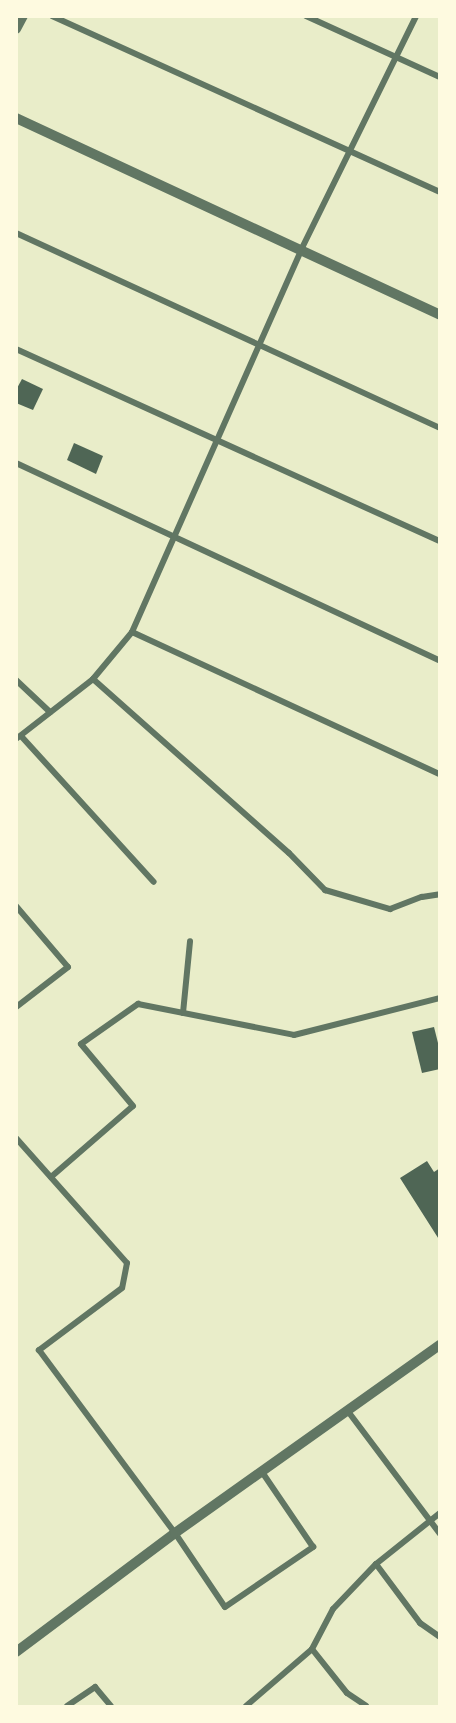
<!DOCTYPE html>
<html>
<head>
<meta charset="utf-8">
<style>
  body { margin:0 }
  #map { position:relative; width:456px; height:1723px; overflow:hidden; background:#e9edc9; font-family:"Golos Text",sans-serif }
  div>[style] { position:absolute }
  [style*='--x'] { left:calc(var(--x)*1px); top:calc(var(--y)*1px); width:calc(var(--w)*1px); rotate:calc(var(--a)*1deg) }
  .building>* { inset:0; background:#4f6655 }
  .minor>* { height:6px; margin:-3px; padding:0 3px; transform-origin:3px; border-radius:3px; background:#617663 }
  .tertiary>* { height:10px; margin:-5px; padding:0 5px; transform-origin:5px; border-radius:5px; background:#617663 }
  span { translate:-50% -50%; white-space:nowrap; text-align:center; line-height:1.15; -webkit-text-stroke:5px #fefae0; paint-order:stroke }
  .frame { position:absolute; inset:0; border:18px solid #fefae0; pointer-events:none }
</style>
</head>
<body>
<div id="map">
  <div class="building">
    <div style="clip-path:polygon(22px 379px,43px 389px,33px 410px,16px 403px,16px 390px)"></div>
    <div style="clip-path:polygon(74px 443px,103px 456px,96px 474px,67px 460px)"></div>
    <div style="clip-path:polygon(434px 1027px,440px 1051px,440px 1069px,422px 1073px,412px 1032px)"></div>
    <div style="clip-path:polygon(427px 1161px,434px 1172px,440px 1168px,440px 1241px,400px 1178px)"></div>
  </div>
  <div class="minor">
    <div style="--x:52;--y:16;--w:426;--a:24.4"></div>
    <div style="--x:306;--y:16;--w:147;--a:24.5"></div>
    <div style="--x:16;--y:233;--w:467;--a:24.7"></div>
    <div style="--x:16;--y:349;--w:465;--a:24.4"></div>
    <div style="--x:16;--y:463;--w:468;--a:25"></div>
    <div style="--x:132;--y:632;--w:339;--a:24.8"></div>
    <div style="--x:93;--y:679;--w:262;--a:41.6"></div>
    <div style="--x:289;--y:853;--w:52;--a:45.8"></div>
    <div style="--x:325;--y:890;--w:68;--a:16.3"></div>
    <div style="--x:390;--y:909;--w:34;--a:-21"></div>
    <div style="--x:422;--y:897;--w:18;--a:-9"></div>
    <div style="--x:16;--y:680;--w:47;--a:43.3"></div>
    <div style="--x:21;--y:736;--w:197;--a:47.7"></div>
    <div style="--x:16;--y:739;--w:98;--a:-37.9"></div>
    <div style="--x:93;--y:679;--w:61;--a:-50.3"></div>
    <div style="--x:132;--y:632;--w:418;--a:-66.1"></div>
    <div style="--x:301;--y:250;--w:261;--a:-63.8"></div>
    <div style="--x:16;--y:906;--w:80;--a:49.6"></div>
    <div style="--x:68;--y:967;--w:66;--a:142.4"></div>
    <div style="--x:183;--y:1013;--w:72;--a:-84.4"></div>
    <div style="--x:16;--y:1138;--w:167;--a:48.4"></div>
    <div style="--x:127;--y:1263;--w:25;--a:101"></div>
    <div style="--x:122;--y:1288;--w:104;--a:143.2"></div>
    <div style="--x:39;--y:1350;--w:228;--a:53.4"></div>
    <div style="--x:175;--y:1533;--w:89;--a:56"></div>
    <div style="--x:225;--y:1607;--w:107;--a:-34.3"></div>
    <div style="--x:313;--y:1547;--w:91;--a:-124.2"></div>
    <div style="--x:51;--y:1177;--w:108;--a:-40.9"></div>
    <div style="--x:133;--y:1106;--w:81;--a:-130"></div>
    <div style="--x:81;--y:1044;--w:70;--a:-35.1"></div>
    <div style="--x:138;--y:1004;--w:159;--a:11.2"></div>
    <div style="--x:294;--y:1035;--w:151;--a:-14.2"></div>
    <div style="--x:347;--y:1410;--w:155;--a:53.1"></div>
    <div style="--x:376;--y:1564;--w:74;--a:53.3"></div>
    <div style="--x:420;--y:1623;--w:24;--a:35"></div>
    <div style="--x:312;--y:1649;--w:56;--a:51.5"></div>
    <div style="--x:347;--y:1693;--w:23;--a:34"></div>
    <div style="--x:67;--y:1706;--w:34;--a:-34"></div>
    <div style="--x:95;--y:1687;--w:25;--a:50"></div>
    <div style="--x:246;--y:1706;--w:87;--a:-40.8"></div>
    <div style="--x:312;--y:1649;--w:45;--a:-62.3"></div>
    <div style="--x:333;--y:1609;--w:62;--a:-46.3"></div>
    <div style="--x:376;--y:1564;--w:82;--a:-38.6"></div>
  </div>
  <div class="tertiary">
    <div style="--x:16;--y:29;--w:15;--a:-62"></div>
    <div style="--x:16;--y:118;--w:468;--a:24.9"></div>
    <div style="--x:16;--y:1652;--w:199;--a:-36.8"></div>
    <div style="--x:175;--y:1533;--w:325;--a:-35.4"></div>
  </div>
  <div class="frame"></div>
</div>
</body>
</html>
